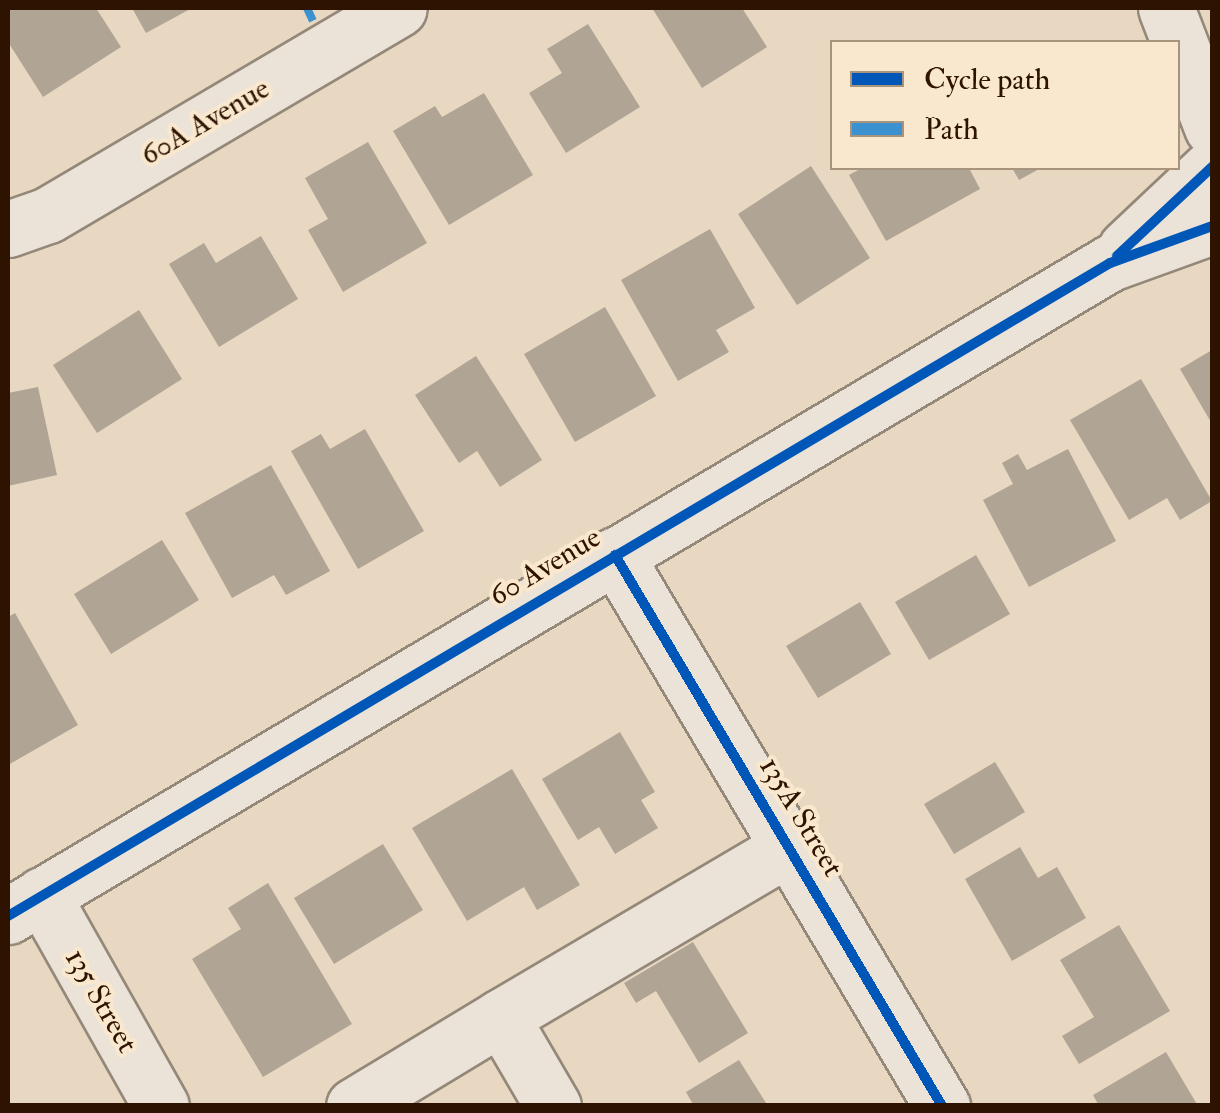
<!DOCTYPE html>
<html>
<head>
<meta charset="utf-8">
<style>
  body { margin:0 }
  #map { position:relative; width:1220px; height:1113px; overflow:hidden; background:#e8d8c2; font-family:"IM FELL Double Pica",serif }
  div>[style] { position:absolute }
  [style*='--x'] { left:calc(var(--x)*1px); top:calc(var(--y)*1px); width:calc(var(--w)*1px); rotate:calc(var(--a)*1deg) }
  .building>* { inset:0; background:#b0a495 }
  .roads { filter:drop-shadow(2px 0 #948879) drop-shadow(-2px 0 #948879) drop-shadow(0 2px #948879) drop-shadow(0 -2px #948879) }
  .minor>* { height:55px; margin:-27.5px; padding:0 27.5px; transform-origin:27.5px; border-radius:27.5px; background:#ebe3d8 }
  .quiet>* { height:8px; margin-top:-4px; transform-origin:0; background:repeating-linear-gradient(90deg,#3c92d0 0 15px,transparent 0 23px) }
  .cycleway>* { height:10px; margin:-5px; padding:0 5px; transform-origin:5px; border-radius:5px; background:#0057b8 }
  span { translate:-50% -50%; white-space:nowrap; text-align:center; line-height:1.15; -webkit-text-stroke:8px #fae8ce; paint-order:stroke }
  .street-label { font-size:30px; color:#2d1300 }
  .frame { position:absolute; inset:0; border:10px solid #2d1300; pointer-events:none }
  .legend { position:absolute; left:830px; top:40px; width:350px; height:130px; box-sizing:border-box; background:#fae8ce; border:2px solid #a8937c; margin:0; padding:12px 18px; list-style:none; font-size:30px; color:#2d1300 }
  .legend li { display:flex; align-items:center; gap:20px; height:50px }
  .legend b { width:50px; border:2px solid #a8937c }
</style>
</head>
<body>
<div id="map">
  <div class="building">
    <div style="clip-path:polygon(8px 8px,96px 8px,121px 47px,43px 97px,8px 42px)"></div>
    <div style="clip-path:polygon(132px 8px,192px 8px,146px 33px)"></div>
    <div style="clip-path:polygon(652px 8px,742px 8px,767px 47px,702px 88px)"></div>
    <div style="clip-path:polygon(588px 24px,640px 107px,566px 153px,529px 93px,562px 73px,547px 49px)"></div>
    <div style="clip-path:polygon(484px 93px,533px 175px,449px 225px,393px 131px,435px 106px,442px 117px)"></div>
    <div style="clip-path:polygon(368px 142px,427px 243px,343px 292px,308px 230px,328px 219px,305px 178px)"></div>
    <div style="clip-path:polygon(811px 166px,870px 258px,797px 305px,738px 214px)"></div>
    <div style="clip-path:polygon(862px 168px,969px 168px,980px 189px,886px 241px,849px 175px)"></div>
    <div style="clip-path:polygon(1012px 168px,1041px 168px,1019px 180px)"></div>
    <div style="clip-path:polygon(710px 229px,755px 308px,716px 330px,729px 352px,678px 381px,621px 280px)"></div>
    <div style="clip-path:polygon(261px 236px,298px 299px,219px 347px,169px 264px,204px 243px,216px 263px)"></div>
    <div style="clip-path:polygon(605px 307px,656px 396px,575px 442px,524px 354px)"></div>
    <div style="clip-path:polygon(139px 310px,182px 379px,97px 433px,53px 365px)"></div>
    <div style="clip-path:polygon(1212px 350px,1212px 424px,1180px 369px)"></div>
    <div style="clip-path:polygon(476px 356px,542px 460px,500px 487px,477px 451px,459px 463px,415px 395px)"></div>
    <div style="clip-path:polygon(1141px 379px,1212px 501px,1180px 520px,1167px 498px,1129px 520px,1070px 420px)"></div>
    <div style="clip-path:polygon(38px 387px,57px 475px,8px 486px,8px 393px)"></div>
    <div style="clip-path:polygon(365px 429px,424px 531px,358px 569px,291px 451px,321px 434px,330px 449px)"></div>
    <div style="clip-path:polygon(1068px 449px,1116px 541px,1029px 587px,983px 500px,1013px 484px,1002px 463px,1018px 454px,1027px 470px)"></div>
    <div style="clip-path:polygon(271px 465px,330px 571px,286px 595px,274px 575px,232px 598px,185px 513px)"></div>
    <div style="clip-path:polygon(162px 540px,199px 600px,111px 654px,74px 594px)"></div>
    <div style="clip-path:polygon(976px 555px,1010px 614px,929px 660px,895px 602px)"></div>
    <div style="clip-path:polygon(860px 602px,891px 654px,818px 698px,786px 646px)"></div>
    <div style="clip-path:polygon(15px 613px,78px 725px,8px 765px,8px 617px)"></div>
    <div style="clip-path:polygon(620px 732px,655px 792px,641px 800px,658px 828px,615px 854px,599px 827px,578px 840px,542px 779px)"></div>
    <div style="clip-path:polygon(995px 762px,1025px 812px,954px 854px,924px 804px)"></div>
    <div style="clip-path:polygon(512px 769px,580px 885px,537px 910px,524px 887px,467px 921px,412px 828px)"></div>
    <div style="clip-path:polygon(383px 844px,423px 910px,334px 964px,294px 898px)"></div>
    <div style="clip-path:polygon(1020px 847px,1038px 878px,1057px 867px,1086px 918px,1012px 961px,965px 879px)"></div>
    <div style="clip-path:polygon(268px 883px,352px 1024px,263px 1077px,192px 959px,241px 929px,228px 908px)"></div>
    <div style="clip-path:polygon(1119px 925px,1170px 1011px,1079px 1064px,1062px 1036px,1094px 1017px,1060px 960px)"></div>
    <div style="clip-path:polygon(693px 942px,748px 1033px,699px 1063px,656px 991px,636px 1003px,624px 983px)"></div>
    <div style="clip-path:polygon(1166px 1052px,1198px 1106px,1099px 1106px,1093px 1095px)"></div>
    <div style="clip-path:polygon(739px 1060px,768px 1106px,694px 1106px,686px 1092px)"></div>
  </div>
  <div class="roads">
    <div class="minor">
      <div style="--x:1166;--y:8;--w:128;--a:68.9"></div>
      <div style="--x:8;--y:229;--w:42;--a:-19.3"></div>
      <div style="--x:48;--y:215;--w:407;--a:-30.5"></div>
      <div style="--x:1126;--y:248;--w:118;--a:-43.3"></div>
      <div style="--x:615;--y:555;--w:641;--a:59.31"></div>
      <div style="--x:42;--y:895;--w:242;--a:60.6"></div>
      <div style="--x:8;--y:916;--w:1281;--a:-30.65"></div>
      <div style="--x:1110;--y:263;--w:109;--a:-19.9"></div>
      <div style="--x:354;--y:1106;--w:172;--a:-31.2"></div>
      <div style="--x:553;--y:1106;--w:103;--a:-120.3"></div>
      <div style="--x:501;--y:1017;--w:335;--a:-30.5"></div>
    </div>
  </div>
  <div class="quiet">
    <div style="--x:307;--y:8;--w:14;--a:65"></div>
  </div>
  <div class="cycleway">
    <div style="--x:1117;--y:256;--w:130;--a:-43.1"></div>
    <div style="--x:615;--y:555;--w:641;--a:59.31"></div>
    <div style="--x:8;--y:916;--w:1281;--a:-30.65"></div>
    <div style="--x:1110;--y:263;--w:109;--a:-19.9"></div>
  </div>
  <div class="street-label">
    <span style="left:205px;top:122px;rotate:-30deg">60A Avenue</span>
    <span style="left:545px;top:567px;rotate:-31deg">60 Avenue</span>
    <span style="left:801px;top:817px;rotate:59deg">135A Street</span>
    <span style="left:101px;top:1001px;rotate:60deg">135 Street</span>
  </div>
  <div class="frame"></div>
  <ul class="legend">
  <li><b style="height:12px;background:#0057b8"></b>Cycle path</li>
  <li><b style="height:12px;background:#3c92d0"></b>Path</li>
  </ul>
</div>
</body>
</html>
